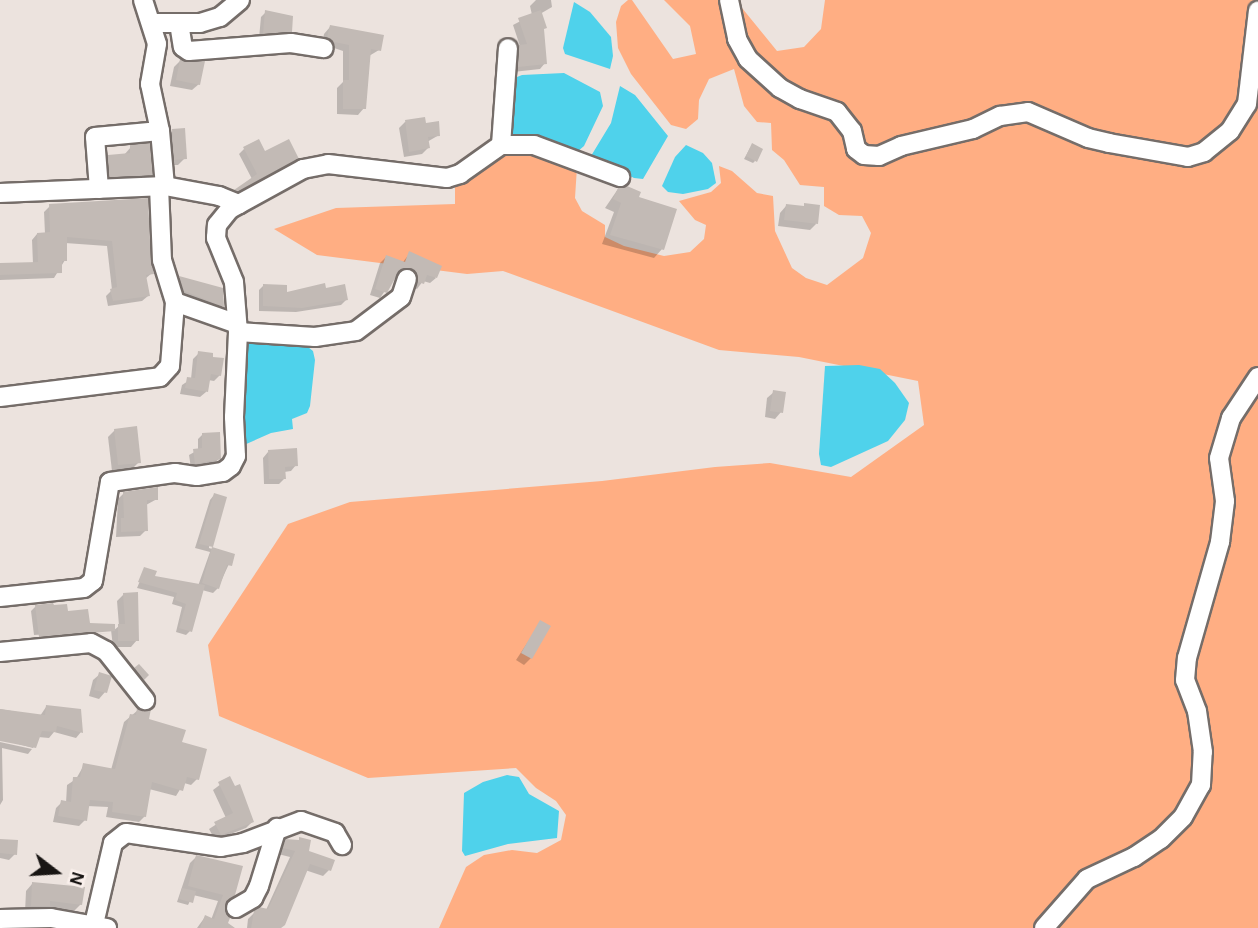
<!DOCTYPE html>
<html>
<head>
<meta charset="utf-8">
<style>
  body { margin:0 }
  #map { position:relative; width:1258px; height:928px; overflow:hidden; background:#ece3de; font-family:"Alegreya Sans",sans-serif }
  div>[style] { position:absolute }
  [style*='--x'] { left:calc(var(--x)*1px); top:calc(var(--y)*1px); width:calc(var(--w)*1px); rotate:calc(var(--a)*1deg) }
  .green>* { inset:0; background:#ffae83 }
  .water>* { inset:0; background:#4fd2eb }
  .shadow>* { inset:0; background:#0003 }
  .building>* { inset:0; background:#c2bab5 }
  .roads { filter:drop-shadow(2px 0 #756d69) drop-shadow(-2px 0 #756d69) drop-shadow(0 2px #756d69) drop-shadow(0 -2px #756d69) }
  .minor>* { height:18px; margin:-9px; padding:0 9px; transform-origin:9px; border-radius:9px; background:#fff }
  span { translate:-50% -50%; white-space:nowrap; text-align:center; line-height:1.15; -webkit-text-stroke:6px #faf0ec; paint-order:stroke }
  .north { position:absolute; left:21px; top:837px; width:70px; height:70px; -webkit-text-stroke:5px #faf0ec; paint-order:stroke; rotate:107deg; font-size:19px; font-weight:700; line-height:28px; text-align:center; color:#181513 }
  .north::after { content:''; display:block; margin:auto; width:24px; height:32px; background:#181513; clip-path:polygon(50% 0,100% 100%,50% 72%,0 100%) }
</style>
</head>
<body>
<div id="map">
  <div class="green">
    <div style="clip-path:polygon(628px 0,632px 0,673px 59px,696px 54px,690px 26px,664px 0,740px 0,742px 8px,777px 51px,804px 47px,821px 29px,825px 0,1258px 0,1258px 928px,439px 928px,466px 867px,484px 855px,512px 850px,537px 853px,561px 840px,566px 815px,556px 801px,536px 788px,516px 768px,368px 778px,219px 716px,208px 645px,288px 524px,350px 502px,602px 481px,715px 467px,770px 463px,851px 477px,924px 425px,918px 381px,799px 357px,719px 350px,503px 271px,467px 274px,317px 255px,274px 229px,336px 208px,455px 204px,455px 184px,494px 154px,533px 149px,577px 167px,575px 198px,582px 211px,605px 225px,605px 237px,624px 246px,664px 256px,690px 252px,704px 239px,706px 225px,695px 220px,679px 201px,711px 192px,721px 183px,719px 166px,732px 171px,757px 193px,773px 196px,775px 231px,792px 268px,806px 278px,827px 285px,863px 258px,871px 233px,862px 216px,839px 215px,824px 206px,824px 187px,800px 185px,784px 160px,772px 150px,771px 123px,757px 122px,744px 106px,734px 69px,709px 79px,699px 100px,698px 119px,686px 129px,671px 125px,631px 74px,618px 48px,616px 22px,621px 6px)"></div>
  </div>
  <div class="water">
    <div style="clip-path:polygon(574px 2px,590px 12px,611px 37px,613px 56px,610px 69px,565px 54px,563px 48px)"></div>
    <div style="clip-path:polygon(564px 73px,600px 92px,603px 106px,584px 146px,577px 152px,531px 137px,507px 137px,512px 79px,522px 75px)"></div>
    <div style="clip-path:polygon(620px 86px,635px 95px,668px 136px,643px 179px,634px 178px,591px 156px,611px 123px)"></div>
    <div style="clip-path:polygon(686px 145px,703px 153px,712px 163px,716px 183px,708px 189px,683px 194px,668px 192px,662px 186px,675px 157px)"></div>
    <div style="clip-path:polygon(250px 341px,304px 344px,313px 351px,315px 360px,310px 406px,307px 413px,292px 419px,293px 429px,271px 433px,244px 445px,245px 347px)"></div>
    <div style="clip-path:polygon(859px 365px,880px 369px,895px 383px,909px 403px,905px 420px,888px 441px,831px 467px,821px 465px,819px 454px,825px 366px)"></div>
    <div style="clip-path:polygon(507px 775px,519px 777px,529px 794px,559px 811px,557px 838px,508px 844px,465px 856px,462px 851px,464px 793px,483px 782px)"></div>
  </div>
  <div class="shadow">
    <div style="clip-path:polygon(536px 0,551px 0,552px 7px,540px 14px,545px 63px,540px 69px,513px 72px,514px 52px,520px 46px,513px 25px,532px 15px,530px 6px)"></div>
    <div style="clip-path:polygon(266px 12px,290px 31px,285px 36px,259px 38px,261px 17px)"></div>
    <div style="clip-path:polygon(330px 27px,379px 50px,369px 56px,364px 108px,358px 115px,337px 114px,337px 88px,343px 82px,343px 51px,322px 44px,324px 34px)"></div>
    <div style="clip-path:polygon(180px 61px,199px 84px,192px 90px,170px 86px,174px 67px)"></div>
    <div style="clip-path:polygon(405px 122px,425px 124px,439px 135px,427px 142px,428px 148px,422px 154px,404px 157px,399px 128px)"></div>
    <div style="clip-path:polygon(173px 131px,185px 158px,178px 165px,168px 165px,166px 137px)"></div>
    <div style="clip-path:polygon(131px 147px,151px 174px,144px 181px,103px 183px,102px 163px,109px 156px,124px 155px)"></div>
    <div style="clip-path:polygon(750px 148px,755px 161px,753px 163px,744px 159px)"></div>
    <div style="clip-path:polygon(244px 149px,264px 153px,297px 158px,232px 196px,252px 179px,239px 154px)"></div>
    <div style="clip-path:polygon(618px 189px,636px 198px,662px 249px,654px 258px,602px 244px,614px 212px,605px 208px)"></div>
    <div style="clip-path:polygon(805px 205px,816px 224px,810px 230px,778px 226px,780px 213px,786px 206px,802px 208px)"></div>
    <div style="clip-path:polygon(50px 206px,149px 261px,152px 273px,145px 279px,148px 296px,142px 301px,108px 306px,106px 296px,112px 290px,107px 246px,65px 243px,65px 260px,54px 278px,0 280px,0 265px,33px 264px,32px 240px,37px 234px,45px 234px,44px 212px)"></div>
    <div style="clip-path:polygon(410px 253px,436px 278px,430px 283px,423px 281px,417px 289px,412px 287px,409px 277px,397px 273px,380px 298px,370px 295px,380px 263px,386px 257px,403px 262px)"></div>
    <div style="clip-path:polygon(179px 278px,221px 289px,222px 307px,217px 312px,178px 297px,174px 283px)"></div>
    <div style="clip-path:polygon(263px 286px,285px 294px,325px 290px,346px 300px,341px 305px,296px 312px,259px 311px,259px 290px)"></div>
    <div style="clip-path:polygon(199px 353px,220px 375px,214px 381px,208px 380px,206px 392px,200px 397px,180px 394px,182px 385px,191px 379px,193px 359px)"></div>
    <div style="clip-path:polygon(774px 392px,781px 412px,775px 419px,765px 417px,767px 398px)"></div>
    <div style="clip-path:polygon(115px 430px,139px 462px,133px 468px,112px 471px,108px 437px)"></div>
    <div style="clip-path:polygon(203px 434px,219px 459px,214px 463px,191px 468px,189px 455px,198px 450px,198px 439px)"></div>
    <div style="clip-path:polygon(268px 452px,296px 465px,291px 471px,284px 472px,284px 479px,279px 484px,264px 484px,263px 458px)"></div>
    <div style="clip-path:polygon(124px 493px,157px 499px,146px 505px,146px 530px,140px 536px,116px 537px,118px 499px)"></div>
    <div style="clip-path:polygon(214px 495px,209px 548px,233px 555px,218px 588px,213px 593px,202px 590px,190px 631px,186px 635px,176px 632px,182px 607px,172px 604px,174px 597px,137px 588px,145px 569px,153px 577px,198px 586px,210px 552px,195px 548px,210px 500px)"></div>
    <div style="clip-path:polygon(124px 594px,137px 640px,131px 647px,113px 647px,111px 630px,34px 635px,31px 611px,36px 606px,66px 613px,88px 625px,113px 626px,113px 631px,119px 626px,117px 601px)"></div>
    <div style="clip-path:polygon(541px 622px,531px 658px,524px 665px,516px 660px)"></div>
    <div style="clip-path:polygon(111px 633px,35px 640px,35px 639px)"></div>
    <div style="clip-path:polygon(138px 666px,146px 675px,140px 681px,133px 672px)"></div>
    <div style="clip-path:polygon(100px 674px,105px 692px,99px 699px,89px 696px,93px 680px)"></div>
    <div style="clip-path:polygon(46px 707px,81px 732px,76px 738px,54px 732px,49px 738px,38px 737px,33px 748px,0 739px,0 709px,40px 716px)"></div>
    <div style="clip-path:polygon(138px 710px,147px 720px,180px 743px,197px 779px,191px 785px,184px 783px,176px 796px,149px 789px,145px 816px,139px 822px,106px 817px,108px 807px,87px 806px,85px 820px,79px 826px,53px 822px,56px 808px,62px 802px,66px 803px,67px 785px,76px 779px,84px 765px,111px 770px,124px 722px)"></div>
    <div style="clip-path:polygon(0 742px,32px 749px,28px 754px,2px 748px,3px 800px,0 805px)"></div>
    <div style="clip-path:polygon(229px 778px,252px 822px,246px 828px,215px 840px,209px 829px,226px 818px,213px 790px)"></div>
    <div style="clip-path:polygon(0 840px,15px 854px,9px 860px,0 858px)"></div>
    <div style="clip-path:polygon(286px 841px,329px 870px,323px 876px,305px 870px,280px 928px,247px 928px,248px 919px,255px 912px,266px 910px,290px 857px,278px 854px)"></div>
    <div style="clip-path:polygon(196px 857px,241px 867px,224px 903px,224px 928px,197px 928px,205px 917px,211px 920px,218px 901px,193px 895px,188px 905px,177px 902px,190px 863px)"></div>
    <div style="clip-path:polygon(32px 884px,81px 904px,74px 911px,46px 907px,41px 912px,25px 912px,26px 891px)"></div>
  </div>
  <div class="building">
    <div style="clip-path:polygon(265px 10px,293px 16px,292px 32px,263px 34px)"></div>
    <div style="clip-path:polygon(541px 10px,547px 28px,544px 29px,547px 64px,518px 67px,519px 45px,527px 44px,518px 18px)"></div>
    <div style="clip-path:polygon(330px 25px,384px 35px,381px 51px,371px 49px,366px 109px,343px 109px,343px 80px,349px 80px,349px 45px,334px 42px,327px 37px)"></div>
    <div style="clip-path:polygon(180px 59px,189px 62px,205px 61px,200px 85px,176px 80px)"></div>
    <div style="clip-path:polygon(425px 117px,426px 123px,439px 121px,440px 136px,428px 137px,430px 148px,409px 152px,405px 120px)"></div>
    <div style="clip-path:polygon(185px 128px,187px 159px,174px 160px,172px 129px)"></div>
    <div style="clip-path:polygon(259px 139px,265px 151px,289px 139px,299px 159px,238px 191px,234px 190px,257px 174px,243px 147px)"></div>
    <div style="clip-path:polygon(150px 143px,153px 175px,109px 177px,108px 155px,130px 153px,130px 145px)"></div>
    <div style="clip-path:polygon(752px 143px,763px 149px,757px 162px,746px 156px)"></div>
    <div style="clip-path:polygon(627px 186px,641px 192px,639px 197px,677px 209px,664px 250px,610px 235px,621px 203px,613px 199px,618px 188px)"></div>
    <div style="clip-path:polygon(148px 198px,151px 260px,154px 274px,146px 275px,150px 296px,113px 301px,110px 289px,117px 287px,112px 241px,67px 237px,67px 261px,62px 261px,62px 273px,0 275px,0 263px,38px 262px,37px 233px,50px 232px,49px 204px)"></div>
    <div style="clip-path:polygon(804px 203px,820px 205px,818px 224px,784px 220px,786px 204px,804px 206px)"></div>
    <div style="clip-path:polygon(409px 251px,442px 266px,437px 278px,427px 275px,424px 284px,418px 282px,415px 271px,405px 268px,399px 271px,387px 293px,375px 289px,386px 255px,405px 262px)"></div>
    <div style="clip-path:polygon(179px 276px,223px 288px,224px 307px,184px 291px)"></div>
    <div style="clip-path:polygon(325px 283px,326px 288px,345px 284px,348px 300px,302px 308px,263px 306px,263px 284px,287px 285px,287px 292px)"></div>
    <div style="clip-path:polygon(198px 351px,213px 353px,213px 357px,224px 358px,221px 376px,211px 374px,208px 392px,185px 388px,187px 377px,195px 378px)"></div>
    <div style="clip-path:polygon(773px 390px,786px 392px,783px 413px,770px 411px)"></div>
    <div style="clip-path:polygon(137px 426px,141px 463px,118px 465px,114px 429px)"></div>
    <div style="clip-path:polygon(220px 432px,221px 459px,195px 464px,193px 449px,202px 448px,202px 433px)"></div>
    <div style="clip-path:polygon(297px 448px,298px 466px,285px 467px,286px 479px,269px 479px,268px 450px)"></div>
    <div style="clip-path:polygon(158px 487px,158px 500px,147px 500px,148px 531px,121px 532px,121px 518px,124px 518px,123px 492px)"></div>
    <div style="clip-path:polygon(214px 493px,227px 497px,213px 547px,199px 544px)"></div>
    <div style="clip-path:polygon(212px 547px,235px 554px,232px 566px,227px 565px,219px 589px,202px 583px)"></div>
    <div style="clip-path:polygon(144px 567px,157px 571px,155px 576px,205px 585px,192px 632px,179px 628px,186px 604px,175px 600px,177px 593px,138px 582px)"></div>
    <div style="clip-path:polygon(138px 592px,139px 641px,118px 641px,118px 624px,125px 624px,123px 593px)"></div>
    <div style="clip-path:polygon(53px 603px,54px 605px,67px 604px,68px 611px,88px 609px,90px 623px,115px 624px,115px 631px,39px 637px,35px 605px)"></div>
    <div style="clip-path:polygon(540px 620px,551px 626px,532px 659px,521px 653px)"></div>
    <div style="clip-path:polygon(139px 664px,149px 675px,144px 680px,134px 668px)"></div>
    <div style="clip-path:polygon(99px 672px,112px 676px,107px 693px,94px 690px)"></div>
    <div style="clip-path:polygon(46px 705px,81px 709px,83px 733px,57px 726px,56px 732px,42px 731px,36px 748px,0 741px,0 709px,45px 715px)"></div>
    <div style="clip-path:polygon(137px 708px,151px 709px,149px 719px,186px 730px,182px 742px,207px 749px,199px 780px,187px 777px,183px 791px,152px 782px,146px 817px,112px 812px,113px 802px,90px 800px,87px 821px,58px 816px,61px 800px,71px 802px,73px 777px,80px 777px,83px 763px,115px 769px,130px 714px,136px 715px)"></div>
    <div style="clip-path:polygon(230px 776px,235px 786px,240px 784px,254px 822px,221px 835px,214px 822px,233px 813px,218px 782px)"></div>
    <div style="clip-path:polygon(299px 837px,311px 840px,309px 851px,335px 860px,331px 871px,310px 864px,285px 925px,281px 928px,251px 928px,254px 911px,259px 907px,268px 909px,295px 851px,283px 848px,285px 839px,299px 840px)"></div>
    <div style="clip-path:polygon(0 839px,18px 840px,17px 855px,0 853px)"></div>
    <div style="clip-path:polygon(196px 855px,243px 866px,235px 895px,225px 907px,230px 918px,228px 923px,235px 928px,200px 928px,205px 915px,214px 919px,223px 895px,188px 886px)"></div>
    <div style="clip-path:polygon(32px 882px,85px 887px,82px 905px,50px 901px,50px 906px,31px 906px)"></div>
    <div style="clip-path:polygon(182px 888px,196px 891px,193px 903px,179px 899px)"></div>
  </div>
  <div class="roads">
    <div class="minor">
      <div style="--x:143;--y:0;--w:46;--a:72.3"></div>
      <div style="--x:157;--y:44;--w:41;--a:99.9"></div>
      <div style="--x:150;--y:84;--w:48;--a:78"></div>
      <div style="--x:160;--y:131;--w:55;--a:84.8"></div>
      <div style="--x:729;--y:0;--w:40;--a:78"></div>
      <div style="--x:737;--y:39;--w:23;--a:61"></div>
      <div style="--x:748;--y:59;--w:43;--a:42.2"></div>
      <div style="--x:780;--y:88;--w:23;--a:29"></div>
      <div style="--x:800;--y:99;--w:39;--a:19"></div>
      <div style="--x:837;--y:112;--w:24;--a:52"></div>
      <div style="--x:852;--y:131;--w:18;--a:77"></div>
      <div style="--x:856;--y:149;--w:10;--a:37"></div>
      <div style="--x:864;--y:155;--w:15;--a:4"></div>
      <div style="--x:879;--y:156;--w:24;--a:-24"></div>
      <div style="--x:901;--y:146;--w:74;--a:-13.3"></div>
      <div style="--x:973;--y:129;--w:30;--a:-26"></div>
      <div style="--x:1000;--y:116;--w:28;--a:-8"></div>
      <div style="--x:1028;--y:112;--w:65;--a:23.4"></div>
      <div style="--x:1088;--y:138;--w:22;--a:13"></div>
      <div style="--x:1109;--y:143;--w:80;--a:10"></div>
      <div style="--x:1188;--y:157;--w:17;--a:-17"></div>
      <div style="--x:1204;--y:152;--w:33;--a:-39"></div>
      <div style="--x:1230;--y:131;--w:32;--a:-58"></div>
      <div style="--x:1247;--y:104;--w:94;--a:-83.3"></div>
      <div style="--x:151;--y:23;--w:49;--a:0"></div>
      <div style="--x:200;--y:23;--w:21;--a:-17"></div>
      <div style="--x:220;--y:17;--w:26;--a:-40"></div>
      <div style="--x:179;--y:23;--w:24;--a:81"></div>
      <div style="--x:183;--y:47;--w:7;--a:34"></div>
      <div style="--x:189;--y:51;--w:102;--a:-4.5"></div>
      <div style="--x:291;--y:43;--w:33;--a:9"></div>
      <div style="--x:501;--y:145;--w:33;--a:0"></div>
      <div style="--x:534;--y:145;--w:92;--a:20.4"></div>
      <div style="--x:159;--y:186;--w:74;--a:87.7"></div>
      <div style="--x:162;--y:260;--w:44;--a:72.8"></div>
      <div style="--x:175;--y:302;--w:66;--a:19.5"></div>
      <div style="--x:99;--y:189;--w:52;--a:-94.4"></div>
      <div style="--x:95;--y:137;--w:65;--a:-5.3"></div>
      <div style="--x:0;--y:193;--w:165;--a:-2.4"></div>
      <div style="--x:165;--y:186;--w:55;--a:10.5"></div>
      <div style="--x:219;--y:196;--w:22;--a:22"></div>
      <div style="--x:238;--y:332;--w:77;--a:3.7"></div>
      <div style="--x:315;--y:337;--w:41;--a:-8.3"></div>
      <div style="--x:356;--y:331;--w:56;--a:-37.1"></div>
      <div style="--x:401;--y:297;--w:19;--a:-72"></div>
      <div style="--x:0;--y:397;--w:161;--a:-7.1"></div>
      <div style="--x:160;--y:377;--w:15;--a:-48"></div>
      <div style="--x:170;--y:366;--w:64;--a:-85.5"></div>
      <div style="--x:0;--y:597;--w:84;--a:-6.1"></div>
      <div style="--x:84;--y:588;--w:11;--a:-38"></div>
      <div style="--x:93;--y:581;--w:100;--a:-80.3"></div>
      <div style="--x:110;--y:482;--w:66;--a:-7.9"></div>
      <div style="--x:175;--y:473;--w:22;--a:8"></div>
      <div style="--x:197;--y:476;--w:26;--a:-9"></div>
      <div style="--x:223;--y:472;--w:10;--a:-37"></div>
      <div style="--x:231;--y:466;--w:11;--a:-63"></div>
      <div style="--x:236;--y:456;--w:39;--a:-93"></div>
      <div style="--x:234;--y:417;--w:85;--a:-87.3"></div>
      <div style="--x:238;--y:332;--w:50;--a:-94.6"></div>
      <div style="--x:234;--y:282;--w:48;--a:-112.2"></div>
      <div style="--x:216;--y:238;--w:13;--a:-86"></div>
      <div style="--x:217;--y:225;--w:21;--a:-51"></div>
      <div style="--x:230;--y:209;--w:83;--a:-28.7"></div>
      <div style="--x:303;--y:169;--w:25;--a:-11"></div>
      <div style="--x:328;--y:164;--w:120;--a:6.7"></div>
      <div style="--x:447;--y:178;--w:14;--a:-17"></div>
      <div style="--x:460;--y:174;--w:50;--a:-35.3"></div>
      <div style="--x:501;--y:145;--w:97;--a:-85.9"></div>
      <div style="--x:0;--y:652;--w:91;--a:-5.6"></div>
      <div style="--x:91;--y:643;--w:17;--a:28"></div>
      <div style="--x:106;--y:651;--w:63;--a:51.5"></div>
      <div style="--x:236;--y:908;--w:20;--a:-30"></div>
      <div style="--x:253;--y:898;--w:13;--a:-63"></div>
      <div style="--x:259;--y:886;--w:61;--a:-72.8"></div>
      <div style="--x:0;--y:919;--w:51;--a:-1.1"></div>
      <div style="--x:51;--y:918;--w:57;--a:10.1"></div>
      <div style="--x:94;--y:924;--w:83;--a:-76.8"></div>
      <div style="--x:113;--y:843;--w:16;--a:-38"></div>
      <div style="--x:126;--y:833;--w:96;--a:8.4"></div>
      <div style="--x:221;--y:847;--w:22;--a:-10"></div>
      <div style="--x:243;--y:843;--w:62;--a:-20.8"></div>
      <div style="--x:301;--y:821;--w:36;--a:19"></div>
      <div style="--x:335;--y:833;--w:14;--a:60"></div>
      <div style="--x:1044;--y:928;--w:65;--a:-48.7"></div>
      <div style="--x:1087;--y:879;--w:52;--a:-25.1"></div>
      <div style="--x:1134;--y:857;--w:32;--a:-34"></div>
      <div style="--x:1161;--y:839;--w:31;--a:-45"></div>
      <div style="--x:1183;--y:817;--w:37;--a:-61"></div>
      <div style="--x:1201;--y:785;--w:33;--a:-87"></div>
      <div style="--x:1203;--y:752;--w:41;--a:-98.3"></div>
      <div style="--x:1197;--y:711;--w:33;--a:-111"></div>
      <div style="--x:1185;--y:680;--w:22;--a:-85"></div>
      <div style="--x:1187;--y:658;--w:121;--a:-74.1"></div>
      <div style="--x:1220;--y:542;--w:41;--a:-83"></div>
      <div style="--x:1225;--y:501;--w:43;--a:-97.9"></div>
      <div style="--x:1219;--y:458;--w:42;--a:-73.3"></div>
      <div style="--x:1231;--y:418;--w:49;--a:-56.6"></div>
    </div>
  </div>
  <div class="north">N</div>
</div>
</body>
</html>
